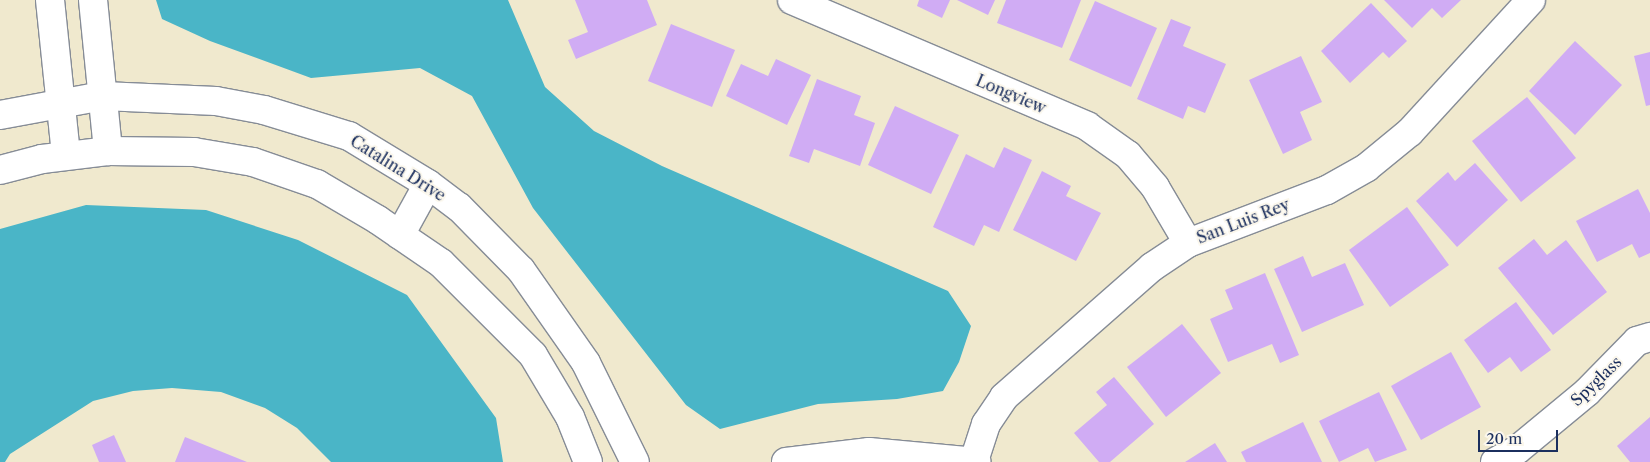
<!DOCTYPE html>
<html>
<head>
<meta charset="utf-8">
<style>
  body { margin:0 }
  #map { position:relative; width:1650px; height:462px; overflow:hidden; background:#f0e9ce; font-family:"Libre Caslon Text",serif }
  div>[style] { position:absolute }
  [style*='--x'] { left:calc(var(--x)*1px); top:calc(var(--y)*1px); width:calc(var(--w)*1px); rotate:calc(var(--a)*1deg) }
  .water>* { inset:0; background:#4ab5c7 }
  .building>* { inset:0; background:#d0acf4 }
  .roads { filter:drop-shadow(1px 0 #868c96) drop-shadow(-1px 0 #868c96) drop-shadow(0 1px #868c96) drop-shadow(0 -1px #868c96) }
  .minor>* { height:28px; margin:-14px; padding:0 14px; transform-origin:14px; border-radius:14px; background:#fff }
  span { translate:-50% -50%; white-space:nowrap; text-align:center; line-height:1.15; -webkit-text-stroke:4px #fbf7ec; paint-order:stroke }
  .street-label { font-size:16px; color:#1b2f5e }
  .scale { position:absolute; left:1478px; top:430px; width:80px; height:22px; box-sizing:border-box; border:2px solid #1b2f5e; border-top:0; padding-left:6px; font-size:15px; line-height:18px; white-space:nowrap; color:#1b2f5e; -webkit-text-stroke:4px #fbf7ec; paint-order:stroke }
</style>
</head>
<body>
<div id="map">
  <div class="water">
    <div style="clip-path:polygon(156px 0,508px 0,545px 87px,594px 131px,662px 166px,948px 291px,971px 326px,959px 362px,943px 391px,897px 399px,818px 404px,720px 429px,686px 405px,533px 208px,472px 96px,420px 68px,311px 78px,210px 41px,162px 19px)"></div>
    <div style="clip-path:polygon(86px 205px,206px 210px,298px 240px,407px 295px,496px 418px,503px 462px,331px 462px,297px 428px,265px 408px,221px 392px,172px 388px,133px 391px,93px 401px,10px 454px,5px 462px,0 462px,0 229px)"></div>
  </div>
  <div class="building">
    <div style="clip-path:polygon(575px 0,647px 0,657px 25px,576px 59px,568px 40px,588px 32px)"></div>
    <div style="clip-path:polygon(919px 0,950px 0,942px 18px,917px 6px)"></div>
    <div style="clip-path:polygon(957px 0,995px 0,988px 15px)"></div>
    <div style="clip-path:polygon(1006px 0,1081px 0,1062px 48px,997px 23px)"></div>
    <div style="clip-path:polygon(1384px 0,1461px 0,1442px 18px,1432px 8px,1412px 28px)"></div>
    <div style="clip-path:polygon(1095px 1px,1157px 28px,1131px 87px,1069px 60px)"></div>
    <div style="clip-path:polygon(1371px 3px,1407px 41px,1389px 58px,1383px 52px,1350px 83px,1321px 51px)"></div>
    <div style="clip-path:polygon(1171px 19px,1191px 27px,1183px 46px,1226px 64px,1205px 113px,1188px 106px,1183px 119px,1137px 99px)"></div>
    <div style="clip-path:polygon(671px 24px,735px 50px,712px 107px,648px 81px)"></div>
    <div style="clip-path:polygon(1575px 41px,1622px 85px,1575px 135px,1529px 91px)"></div>
    <div style="clip-path:polygon(1650px 52px,1650px 105px,1646px 106px,1634px 56px)"></div>
    <div style="clip-path:polygon(1301px 56px,1322px 102px,1300px 112px,1312px 140px,1283px 154px,1249px 80px)"></div>
    <div style="clip-path:polygon(776px 59px,811px 75px,787px 125px,726px 96px,741px 64px,768px 76px)"></div>
    <div style="clip-path:polygon(817px 79px,861px 96px,854px 115px,875px 123px,860px 166px,814px 149px,809px 163px,789px 156px)"></div>
    <div style="clip-path:polygon(1527px 97px,1576px 158px,1521px 202px,1472px 141px)"></div>
    <div style="clip-path:polygon(895px 106px,959px 135px,931px 194px,868px 165px)"></div>
    <div style="clip-path:polygon(1004px 147px,1032px 160px,999px 232px,984px 225px,974px 246px,933px 227px,966px 154px,994px 168px)"></div>
    <div style="clip-path:polygon(1475px 163px,1508px 200px,1457px 247px,1416px 201px,1448px 172px,1455px 181px)"></div>
    <div style="clip-path:polygon(1042px 171px,1071px 186px,1066px 196px,1101px 213px,1076px 261px,1013px 230px)"></div>
    <div style="clip-path:polygon(1638px 189px,1650px 213px,1650px 253px,1639px 258px,1632px 244px,1597px 262px,1576px 221px)"></div>
    <div style="clip-path:polygon(1407px 207px,1449px 265px,1390px 307px,1349px 250px)"></div>
    <div style="clip-path:polygon(1534px 239px,1547px 255px,1566px 240px,1607px 292px,1553px 335px,1498px 268px)"></div>
    <div style="clip-path:polygon(1303px 256px,1312px 277px,1345px 263px,1364px 305px,1302px 332px,1274px 269px)"></div>
    <div style="clip-path:polygon(1265px 273px,1299px 355px,1280px 363px,1272px 344px,1228px 362px,1210px 319px,1233px 309px,1225px 290px)"></div>
    <div style="clip-path:polygon(1516px 302px,1551px 350px,1521px 372px,1510px 357px,1488px 373px,1464px 340px)"></div>
    <div style="clip-path:polygon(1182px 324px,1221px 373px,1166px 417px,1127px 367px)"></div>
    <div style="clip-path:polygon(1451px 352px,1481px 407px,1421px 440px,1391px 386px)"></div>
    <div style="clip-path:polygon(1114px 377px,1154px 424px,1110px 462px,1099px 462px,1074px 433px,1107px 405px,1096px 392px)"></div>
    <div style="clip-path:polygon(1379px 392px,1407px 450px,1375px 462px,1368px 448px,1339px 462px,1319px 421px)"></div>
    <div style="clip-path:polygon(1650px 417px,1650px 462px,1630px 462px,1617px 446px)"></div>
    <div style="clip-path:polygon(1303px 422px,1322px 462px,1246px 462px,1241px 452px)"></div>
    <div style="clip-path:polygon(114px 435px,126px 462px,99px 462px,92px 445px)"></div>
    <div style="clip-path:polygon(185px 437px,247px 462px,175px 462px)"></div>
    <div style="clip-path:polygon(1215px 443px,1227px 462px,1185px 462px)"></div>
  </div>
  <div class="roads">
    <div class="minor">
      <div style="--x:50;--y:0;--w:156;--a:84.1"></div>
      <div style="--x:93;--y:0;--w:152;--a:84.3"></div>
      <div style="--x:792;--y:0;--w:321;--a:23.1"></div>
      <div style="--x:1087;--y:126;--w:50;--a:35.3"></div>
      <div style="--x:1128;--y:155;--w:42;--a:49.8"></div>
      <div style="--x:1155;--y:187;--w:65;--a:59.5"></div>
      <div style="--x:0;--y:115;--w:105;--a:-10.5"></div>
      <div style="--x:103;--y:96;--w:113;--a:2.5"></div>
      <div style="--x:216;--y:101;--w:49;--a:10.6"></div>
      <div style="--x:264;--y:110;--w:89;--a:17"></div>
      <div style="--x:349;--y:136;--w:92;--a:31.3"></div>
      <div style="--x:428;--y:184;--w:39;--a:37"></div>
      <div style="--x:459;--y:207;--w:88;--a:45.5"></div>
      <div style="--x:521;--y:270;--w:113;--a:55"></div>
      <div style="--x:586;--y:363;--w:110;--a:63.7"></div>
      <div style="--x:0;--y:170;--w:43;--a:-14.7"></div>
      <div style="--x:42;--y:159;--w:66;--a:-6.9"></div>
      <div style="--x:108;--y:151;--w:86;--a:0.7"></div>
      <div style="--x:194;--y:152;--w:60;--a:9.6"></div>
      <div style="--x:253;--y:162;--w:68;--a:19"></div>
      <div style="--x:317;--y:184;--w:71;--a:30.5"></div>
      <div style="--x:378;--y:220;--w:76;--a:34.3"></div>
      <div style="--x:441;--y:263;--w:130;--a:45"></div>
      <div style="--x:533;--y:355;--w:72;--a:59.2"></div>
      <div style="--x:570;--y:417;--w:48;--a:68.2"></div>
      <div style="--x:400;--y:235;--w:58;--a:-61.2"></div>
      <div style="--x:974;--y:461;--w:39;--a:-72"></div>
      <div style="--x:986;--y:424;--w:32;--a:-56"></div>
      <div style="--x:1004;--y:397;--w:197;--a:-41.3"></div>
      <div style="--x:1152;--y:267;--w:43;--a:-33.7"></div>
      <div style="--x:1188;--y:243;--w:149;--a:-20.9"></div>
      <div style="--x:1327;--y:190;--w:45;--a:-29.4"></div>
      <div style="--x:1366;--y:168;--w:57;--a:-39.3"></div>
      <div style="--x:1410;--y:132;--w:179;--a:-47.5"></div>
      <div style="--x:786;--y:462;--w:84;--a:-6.9"></div>
      <div style="--x:869;--y:452;--w:108;--a:5.3"></div>
      <div style="--x:1495;--y:462;--w:25;--a:-29"></div>
      <div style="--x:1517;--y:450;--w:91;--a:-39.6"></div>
      <div style="--x:1587;--y:392;--w:71;--a:-45.6"></div>
      <div style="--x:1637;--y:341;--w:14;--a:-17"></div>
    </div>
  </div>
  <div class="street-label">
    <span style="left:1011px;top:94px;rotate:23deg">Longview</span>
    <span style="left:398px;top:168px;rotate:32deg">Catalina Drive</span>
    <span style="left:1243px;top:221px;rotate:-21deg">San Luis Rey</span>
    <span style="left:1596px;top:381px;rotate:-44deg">Spyglass</span>
  </div>
  <div class="scale">20 m</div>
</div>
</body>
</html>
